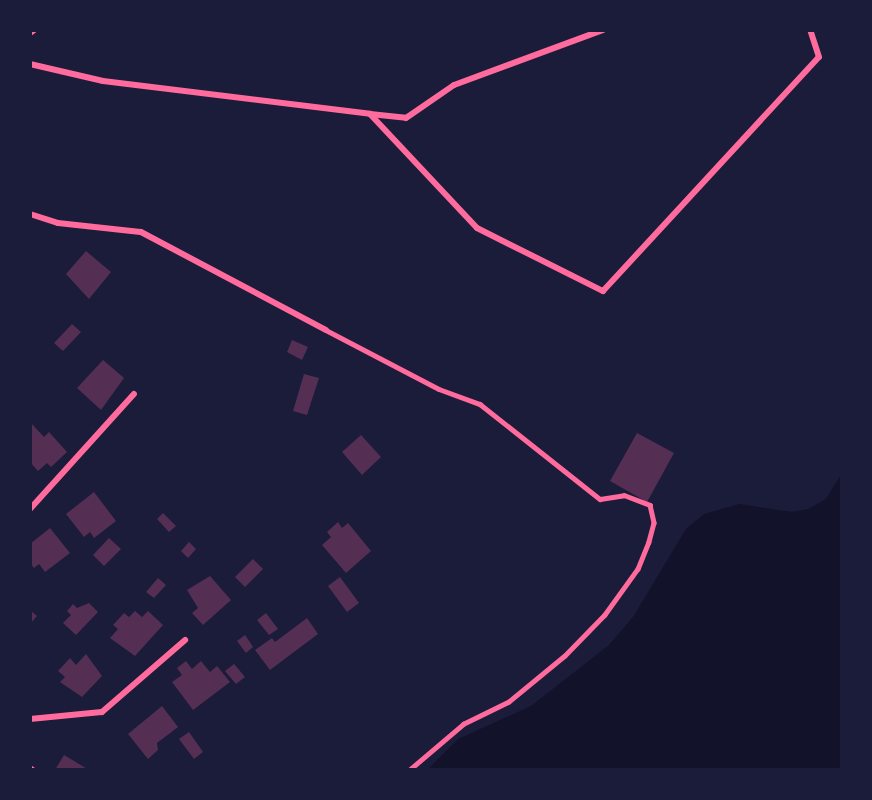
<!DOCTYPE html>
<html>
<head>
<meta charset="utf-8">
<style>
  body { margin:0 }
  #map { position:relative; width:872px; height:800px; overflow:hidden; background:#1b1b3a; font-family:"Libre Baskerville",serif }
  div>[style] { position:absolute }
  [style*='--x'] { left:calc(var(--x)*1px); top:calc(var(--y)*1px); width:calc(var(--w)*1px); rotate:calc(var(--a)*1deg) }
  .water>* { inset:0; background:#12122b }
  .building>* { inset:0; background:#542f53 }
  .service>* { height:4.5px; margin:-2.25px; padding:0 2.25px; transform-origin:2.25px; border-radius:2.25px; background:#ff6b9d }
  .minor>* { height:6px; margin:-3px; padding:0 3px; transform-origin:3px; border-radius:3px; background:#ff6b9d }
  span { translate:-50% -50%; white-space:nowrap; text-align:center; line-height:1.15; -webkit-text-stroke:6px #1b1b3a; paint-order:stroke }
  .frame { position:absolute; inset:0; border:32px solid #1b1b3a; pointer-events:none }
</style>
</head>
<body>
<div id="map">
  <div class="water">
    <div style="clip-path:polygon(842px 473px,842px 770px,427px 770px,458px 739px,531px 706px,609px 645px,633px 617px,686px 529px,704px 514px,739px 504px,792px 512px,808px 509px,826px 499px)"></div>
  </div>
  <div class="building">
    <div style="clip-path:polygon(86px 251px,111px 272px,89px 299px,66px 274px)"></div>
    <div style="clip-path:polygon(72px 324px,81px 332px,63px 351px,54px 343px)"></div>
    <div style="clip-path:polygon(292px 340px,308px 347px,302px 360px,287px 352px)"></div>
    <div style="clip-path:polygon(103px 360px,124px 378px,101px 410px,77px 388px)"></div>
    <div style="clip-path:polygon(304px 374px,319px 378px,307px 415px,293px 411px)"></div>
    <div style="clip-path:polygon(30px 422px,44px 437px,49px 432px,67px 452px,51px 467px,47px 463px,38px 471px,30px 462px)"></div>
    <div style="clip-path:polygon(637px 433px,674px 453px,647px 502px,610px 481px)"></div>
    <div style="clip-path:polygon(361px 435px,381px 457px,362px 475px,342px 452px)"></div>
    <div style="clip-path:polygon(94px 492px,116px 521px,94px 538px,90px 532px,84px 537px,66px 514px)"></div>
    <div style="clip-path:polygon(163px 513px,176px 526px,169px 532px,157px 519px)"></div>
    <div style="clip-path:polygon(338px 522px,342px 528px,348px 523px,371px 551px,346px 573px,322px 545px,331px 537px,327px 532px)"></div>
    <div style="clip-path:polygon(50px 528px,70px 553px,45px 572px,39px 564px,34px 568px,30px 563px,30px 544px)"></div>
    <div style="clip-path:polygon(109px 538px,121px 549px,104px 566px,93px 555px)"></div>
    <div style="clip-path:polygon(189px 542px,196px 549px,188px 558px,181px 551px)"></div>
    <div style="clip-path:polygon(253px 559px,263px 569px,245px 587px,235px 577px)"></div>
    <div style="clip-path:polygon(210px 576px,231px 600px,203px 625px,192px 613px,198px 608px,187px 590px)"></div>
    <div style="clip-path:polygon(340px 577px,359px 603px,347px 612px,328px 586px)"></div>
    <div style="clip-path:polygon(158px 578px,166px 585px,154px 598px,146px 592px)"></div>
    <div style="clip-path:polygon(89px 603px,98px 612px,76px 635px,63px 623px,71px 615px,67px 611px,73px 604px,77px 608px)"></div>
    <div style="clip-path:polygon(30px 610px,37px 616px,30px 624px)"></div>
    <div style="clip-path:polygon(135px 611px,142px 617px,148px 611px,163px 625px,135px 656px,110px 638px,118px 629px,113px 625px,124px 613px,129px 617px)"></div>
    <div style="clip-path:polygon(266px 613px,278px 629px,269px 635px,257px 620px)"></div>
    <div style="clip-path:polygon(307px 618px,318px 634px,270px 670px,255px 650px,272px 638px,275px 642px)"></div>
    <div style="clip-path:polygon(245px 635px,253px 647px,246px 653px,237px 641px)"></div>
    <div style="clip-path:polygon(86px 654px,102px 676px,82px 697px,60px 682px,65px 677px,58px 671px,70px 658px,76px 665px)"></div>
    <div style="clip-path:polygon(186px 661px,192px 669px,201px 661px,210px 672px,217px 666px,230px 682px,193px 710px,172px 682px,182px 675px,177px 668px)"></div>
    <div style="clip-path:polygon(234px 664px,245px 677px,236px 684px,225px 671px)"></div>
    <div style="clip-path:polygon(162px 706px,178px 727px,157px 743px,158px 750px,148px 759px,128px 734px)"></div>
    <div style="clip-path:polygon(189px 732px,203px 752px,194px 759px,179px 739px)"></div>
    <div style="clip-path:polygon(64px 755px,89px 770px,55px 770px)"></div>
  </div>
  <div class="service">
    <div style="--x:326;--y:330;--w:127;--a:27.6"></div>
    <div style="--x:439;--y:389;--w:44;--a:20.1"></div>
    <div style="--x:480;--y:404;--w:153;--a:38.4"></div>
    <div style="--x:600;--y:499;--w:24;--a:-9"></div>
    <div style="--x:624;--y:495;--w:28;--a:21"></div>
    <div style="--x:650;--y:505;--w:18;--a:77"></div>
    <div style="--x:654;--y:523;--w:20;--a:105"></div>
    <div style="--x:649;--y:542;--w:29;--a:112"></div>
    <div style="--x:638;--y:569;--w:57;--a:125.7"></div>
    <div style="--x:605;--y:615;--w:57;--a:134.3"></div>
    <div style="--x:565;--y:656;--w:72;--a:140.6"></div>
    <div style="--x:509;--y:702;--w:50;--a:153.9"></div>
    <div style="--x:464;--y:724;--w:71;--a:139.6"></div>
    <div style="--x:30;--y:767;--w:5;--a:37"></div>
  </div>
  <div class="minor">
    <div style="--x:30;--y:33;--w:5;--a:-37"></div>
    <div style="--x:30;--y:64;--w:75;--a:13.1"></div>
    <div style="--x:103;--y:81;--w:269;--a:7"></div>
    <div style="--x:370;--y:114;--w:156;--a:46.8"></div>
    <div style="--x:477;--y:228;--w:141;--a:26.6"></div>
    <div style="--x:603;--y:291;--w:318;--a:-47.3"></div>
    <div style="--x:819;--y:57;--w:28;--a:-108"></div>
    <div style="--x:370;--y:114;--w:36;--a:6"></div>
    <div style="--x:406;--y:118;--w:58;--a:-34.5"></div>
    <div style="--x:454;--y:85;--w:159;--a:-20.3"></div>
    <div style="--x:30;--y:214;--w:29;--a:18"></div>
    <div style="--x:58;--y:223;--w:83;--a:6.2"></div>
    <div style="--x:141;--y:232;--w:209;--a:27.9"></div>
    <div style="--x:30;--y:509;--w:155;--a:-47.9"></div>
    <div style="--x:30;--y:719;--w:72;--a:-5.6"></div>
    <div style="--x:102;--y:712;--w:110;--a:-40.9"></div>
  </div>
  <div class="frame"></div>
</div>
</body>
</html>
